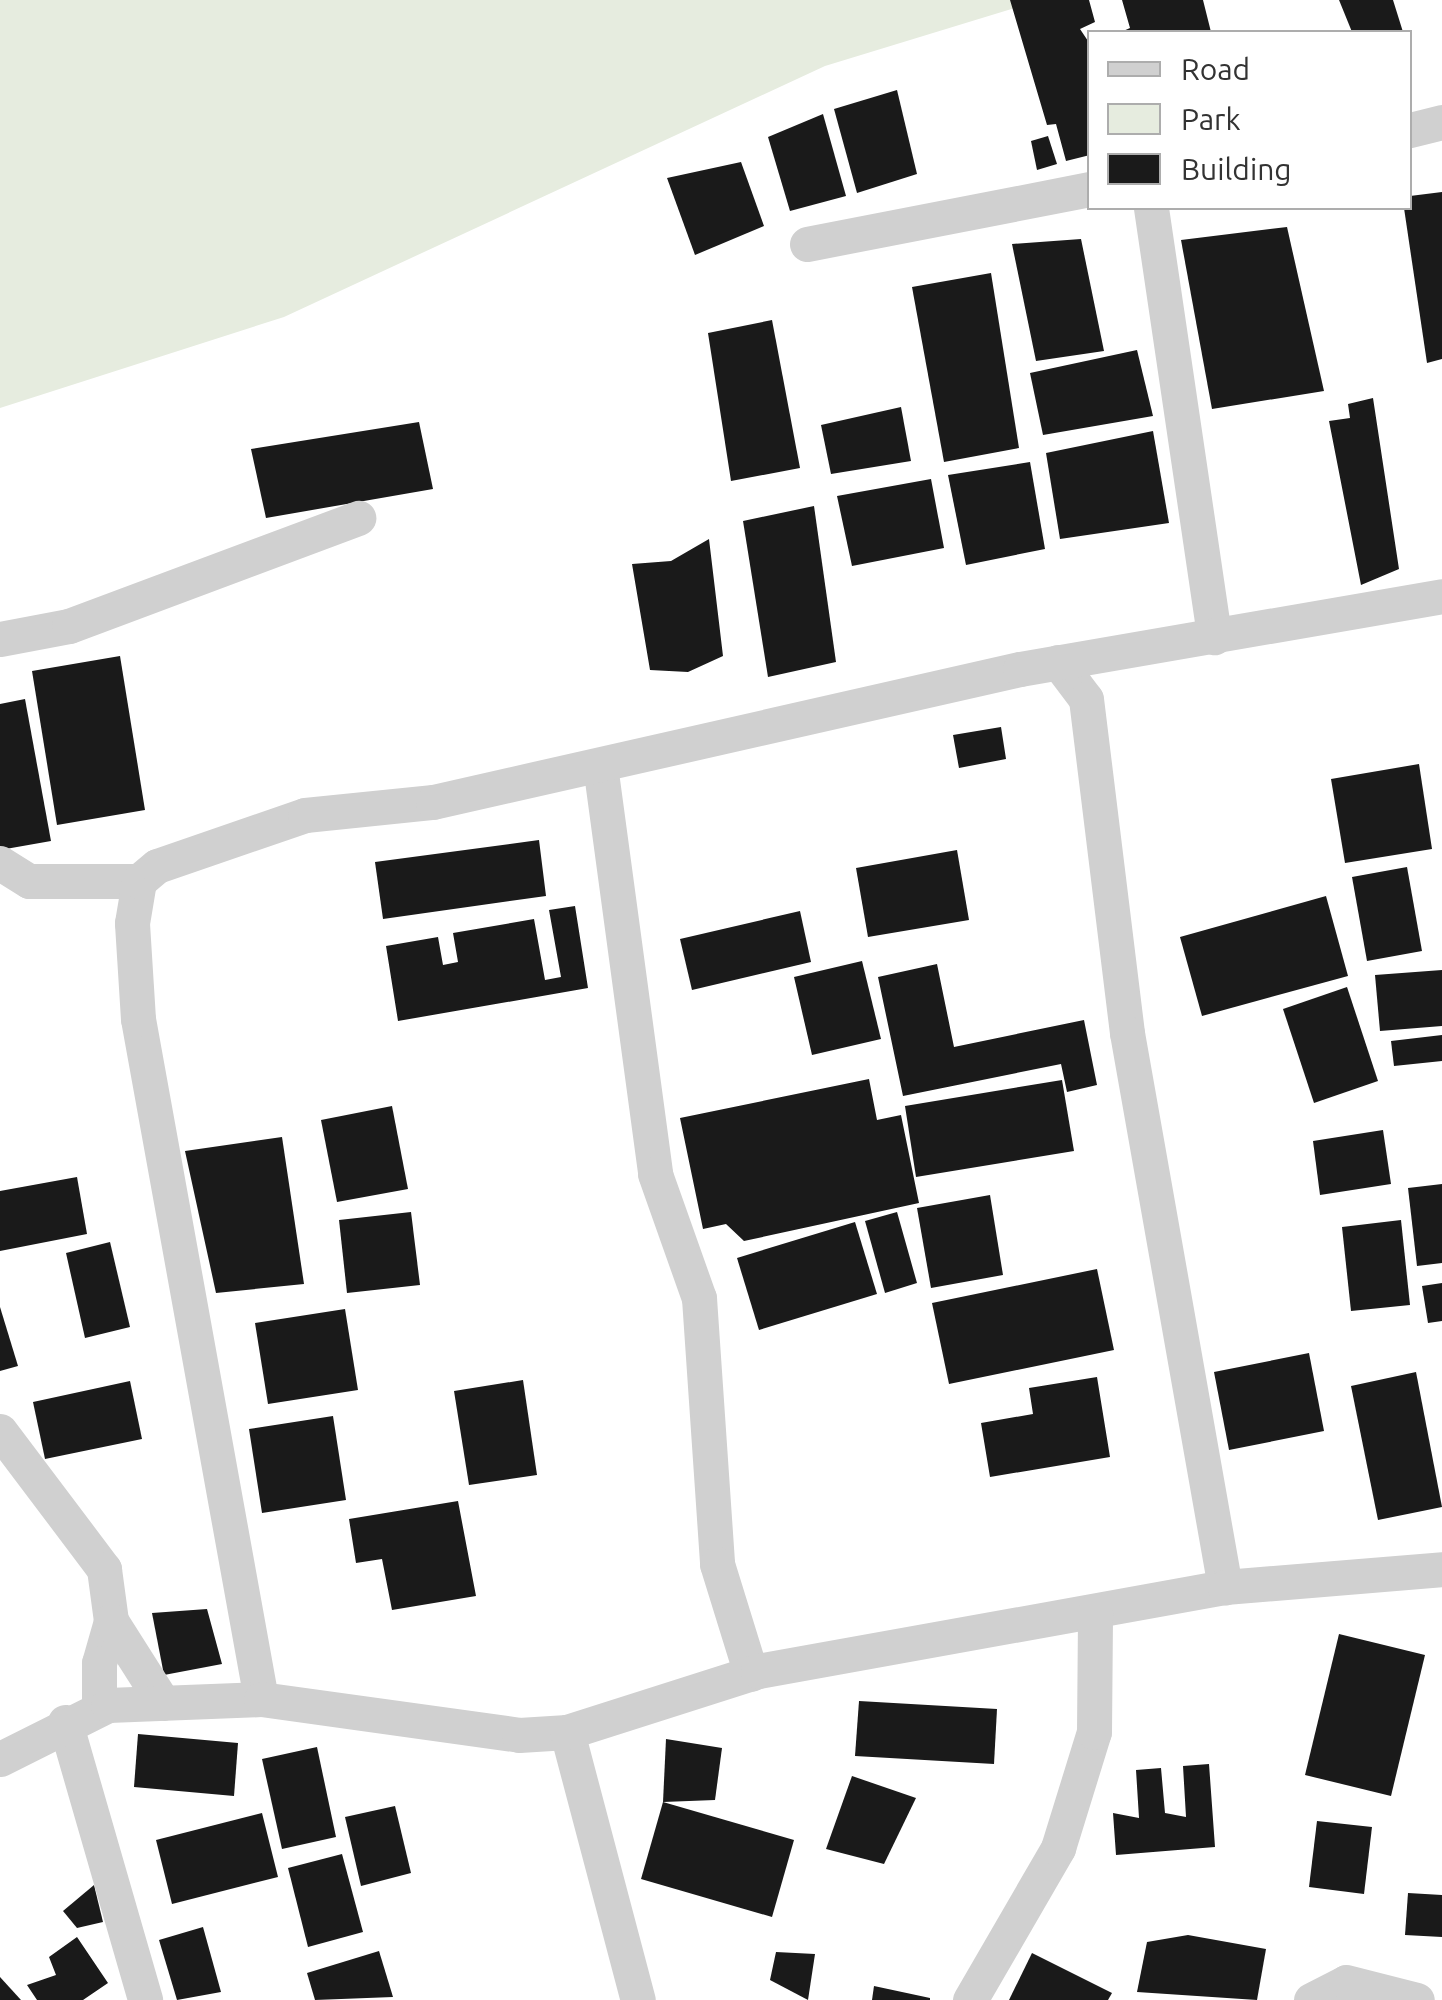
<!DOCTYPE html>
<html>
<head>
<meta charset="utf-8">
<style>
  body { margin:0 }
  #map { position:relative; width:1442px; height:2000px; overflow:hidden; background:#fff; font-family:Ubuntu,sans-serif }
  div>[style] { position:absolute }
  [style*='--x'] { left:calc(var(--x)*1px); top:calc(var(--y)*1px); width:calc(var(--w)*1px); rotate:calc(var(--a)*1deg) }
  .green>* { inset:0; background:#e6ecdf }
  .building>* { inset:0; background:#1a1a1a }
  .minor>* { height:35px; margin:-17.5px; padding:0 17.5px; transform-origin:17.5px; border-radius:17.5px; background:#d0d0d0 }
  span { translate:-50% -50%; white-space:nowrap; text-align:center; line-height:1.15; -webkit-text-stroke:10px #fff; paint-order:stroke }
  .legend { position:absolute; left:1087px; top:30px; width:325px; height:180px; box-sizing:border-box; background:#fff; border:2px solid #adadad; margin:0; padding:12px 18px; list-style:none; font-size:30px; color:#333 }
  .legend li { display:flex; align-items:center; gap:20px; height:50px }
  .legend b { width:50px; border:2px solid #adadad }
</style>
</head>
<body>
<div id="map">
  <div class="green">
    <div style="clip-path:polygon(0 0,1041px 0,825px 66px,284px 317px,0 408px)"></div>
  </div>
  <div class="building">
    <div style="clip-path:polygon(1010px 0,1089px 0,1095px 22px,1080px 29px,1090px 44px,1090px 155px,1066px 161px,1056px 124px,1047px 125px)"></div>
    <div style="clip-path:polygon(1122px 0,1203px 0,1211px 32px,1121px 32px,1130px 28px)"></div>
    <div style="clip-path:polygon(1339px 0,1393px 0,1403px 32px,1352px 32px)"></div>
    <div style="clip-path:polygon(897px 90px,917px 174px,857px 193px,834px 109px)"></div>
    <div style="clip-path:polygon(823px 114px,846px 196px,790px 211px,768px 137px)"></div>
    <div style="clip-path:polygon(1048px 136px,1057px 164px,1037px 170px,1031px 141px)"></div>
    <div style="clip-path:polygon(741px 162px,764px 226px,695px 255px,667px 178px)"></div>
    <div style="clip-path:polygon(1442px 192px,1442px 359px,1427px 363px,1404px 208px,1410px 196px)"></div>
    <div style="clip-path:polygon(1287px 227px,1324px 391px,1212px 409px,1181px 240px)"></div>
    <div style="clip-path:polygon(1081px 239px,1104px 351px,1036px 361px,1012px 244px)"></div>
    <div style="clip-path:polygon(991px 273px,1019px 448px,944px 462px,912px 287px)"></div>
    <div style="clip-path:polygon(772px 320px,800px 468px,731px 481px,708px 333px)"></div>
    <div style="clip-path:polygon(1137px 350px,1153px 416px,1043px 435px,1030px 373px)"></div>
    <div style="clip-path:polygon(1373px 398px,1399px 569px,1361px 585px,1329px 421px,1350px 418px,1348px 404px)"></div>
    <div style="clip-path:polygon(901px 407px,911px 461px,831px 474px,821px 425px)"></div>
    <div style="clip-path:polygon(419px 422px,433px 489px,266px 518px,251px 449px)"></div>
    <div style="clip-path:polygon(1153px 431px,1169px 523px,1060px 539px,1046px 453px)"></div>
    <div style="clip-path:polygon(1030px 462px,1045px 549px,966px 565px,948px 475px)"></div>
    <div style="clip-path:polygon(931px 479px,944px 548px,852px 566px,837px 496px)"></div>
    <div style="clip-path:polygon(814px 506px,836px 662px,768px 677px,743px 521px)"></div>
    <div style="clip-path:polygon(709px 539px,723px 656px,688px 672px,650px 670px,632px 564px,671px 561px)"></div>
    <div style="clip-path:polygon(120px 656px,145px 810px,57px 825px,32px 671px)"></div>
    <div style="clip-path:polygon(25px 699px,51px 841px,0 850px,0 704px)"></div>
    <div style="clip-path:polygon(1001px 727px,1006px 759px,959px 768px,953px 735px)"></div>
    <div style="clip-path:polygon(1419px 764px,1432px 849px,1345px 863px,1331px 779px)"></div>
    <div style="clip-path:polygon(539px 840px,546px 896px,383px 919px,375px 862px)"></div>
    <div style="clip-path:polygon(957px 850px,969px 920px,868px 937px,856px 868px)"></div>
    <div style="clip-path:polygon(1407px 867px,1422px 951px,1367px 961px,1352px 877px)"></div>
    <div style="clip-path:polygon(1326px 896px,1348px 976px,1202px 1016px,1180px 937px)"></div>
    <div style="clip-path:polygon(575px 906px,588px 988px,398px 1021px,386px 946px,438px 937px,443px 965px,458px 962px,453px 933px,534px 919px,545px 980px,561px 977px,549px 910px)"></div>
    <div style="clip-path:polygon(800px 911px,811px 962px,692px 990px,680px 939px)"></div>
    <div style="clip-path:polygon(862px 961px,881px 1039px,812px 1055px,794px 977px)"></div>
    <div style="clip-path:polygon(937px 964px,954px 1047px,1084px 1020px,1097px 1085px,1067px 1092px,1061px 1064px,903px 1096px,878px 977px)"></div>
    <div style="clip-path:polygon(1442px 970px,1442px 1026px,1380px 1031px,1375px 975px)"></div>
    <div style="clip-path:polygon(1347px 987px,1378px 1081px,1314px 1103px,1283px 1009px)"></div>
    <div style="clip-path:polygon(1442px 1035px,1442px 1061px,1394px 1066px,1391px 1041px)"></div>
    <div style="clip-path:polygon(869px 1079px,877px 1120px,901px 1115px,919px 1203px,744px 1241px,726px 1224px,703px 1229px,680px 1118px)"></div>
    <div style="clip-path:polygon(1062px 1080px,1074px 1151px,916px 1177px,905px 1106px)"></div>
    <div style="clip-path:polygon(392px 1106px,408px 1189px,337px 1202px,321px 1120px)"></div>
    <div style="clip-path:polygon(1383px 1130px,1391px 1184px,1320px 1195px,1313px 1141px)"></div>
    <div style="clip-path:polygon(282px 1137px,304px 1284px,216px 1293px,185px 1151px)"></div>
    <div style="clip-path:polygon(77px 1177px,87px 1234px,0 1251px,0 1191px)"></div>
    <div style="clip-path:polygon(1442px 1184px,1442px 1263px,1417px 1266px,1408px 1188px)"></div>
    <div style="clip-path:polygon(990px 1195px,1003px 1275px,931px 1288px,917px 1208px)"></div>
    <div style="clip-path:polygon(411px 1212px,420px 1285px,347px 1293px,339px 1220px)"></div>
    <div style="clip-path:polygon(897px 1212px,917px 1283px,885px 1293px,865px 1221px)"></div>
    <div style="clip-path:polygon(1401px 1220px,1410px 1305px,1351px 1311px,1342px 1227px)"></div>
    <div style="clip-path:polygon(855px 1222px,877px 1294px,759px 1330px,737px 1258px)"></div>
    <div style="clip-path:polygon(110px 1242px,130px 1327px,85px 1338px,66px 1253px)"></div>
    <div style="clip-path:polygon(1097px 1269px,1114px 1350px,949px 1384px,932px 1303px)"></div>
    <div style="clip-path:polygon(1442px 1283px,1442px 1321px,1428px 1323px,1422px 1286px)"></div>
    <div style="clip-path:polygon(0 1307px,18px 1366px,0 1371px)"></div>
    <div style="clip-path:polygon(345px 1309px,358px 1390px,268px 1404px,255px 1323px)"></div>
    <div style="clip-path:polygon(1309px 1353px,1324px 1431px,1229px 1450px,1214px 1372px)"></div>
    <div style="clip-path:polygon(1416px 1372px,1442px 1507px,1378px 1520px,1351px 1386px)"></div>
    <div style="clip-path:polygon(1097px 1377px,1110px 1457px,990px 1477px,981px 1423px,1033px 1414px,1029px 1388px)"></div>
    <div style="clip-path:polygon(523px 1380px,537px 1475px,469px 1485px,454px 1391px)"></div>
    <div style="clip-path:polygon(130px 1381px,142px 1439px,45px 1459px,33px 1402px)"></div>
    <div style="clip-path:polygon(333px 1416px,346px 1500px,262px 1513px,249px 1429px)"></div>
    <div style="clip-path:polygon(458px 1501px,476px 1596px,392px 1610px,382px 1559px,356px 1563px,349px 1519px)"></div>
    <div style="clip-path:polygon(207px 1609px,222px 1664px,164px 1675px,152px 1613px)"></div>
    <div style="clip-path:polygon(1339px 1634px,1425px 1655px,1391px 1796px,1305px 1775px)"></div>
    <div style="clip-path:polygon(859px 1701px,997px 1709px,994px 1764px,855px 1756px)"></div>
    <div style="clip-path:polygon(138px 1734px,238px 1743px,234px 1796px,134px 1787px)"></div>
    <div style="clip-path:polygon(666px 1739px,722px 1748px,715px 1800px,663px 1802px)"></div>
    <div style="clip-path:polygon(317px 1747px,336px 1837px,282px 1849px,262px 1759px)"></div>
    <div style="clip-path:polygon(1209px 1764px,1215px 1847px,1116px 1855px,1113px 1813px,1139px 1818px,1136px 1770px,1161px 1768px,1165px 1813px,1186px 1817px,1183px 1766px)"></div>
    <div style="clip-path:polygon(852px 1776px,916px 1798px,884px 1864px,826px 1849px)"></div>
    <div style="clip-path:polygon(663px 1802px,794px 1840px,772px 1917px,641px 1879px)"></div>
    <div style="clip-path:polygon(395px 1806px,411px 1873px,361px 1886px,345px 1817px)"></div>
    <div style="clip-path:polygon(262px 1813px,278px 1877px,172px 1904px,156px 1840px)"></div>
    <div style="clip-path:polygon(1317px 1821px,1372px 1827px,1364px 1894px,1309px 1887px)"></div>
    <div style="clip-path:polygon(342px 1854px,363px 1932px,308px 1947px,288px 1868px)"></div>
    <div style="clip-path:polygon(94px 1885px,103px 1922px,77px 1928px,63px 1911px)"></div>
    <div style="clip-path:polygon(1408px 1893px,1442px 1895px,1442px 1937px,1405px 1935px)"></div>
    <div style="clip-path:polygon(203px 1927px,221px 1992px,177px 2000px,159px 1940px)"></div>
    <div style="clip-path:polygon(1188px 1935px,1266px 1949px,1257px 2000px,1137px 1992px,1147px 1942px)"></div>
    <div style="clip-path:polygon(77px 1937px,108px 1983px,83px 2000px,37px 2000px,27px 1985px,56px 1975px,49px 1957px)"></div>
    <div style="clip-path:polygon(379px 1951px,393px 1997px,315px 2000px,307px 1973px)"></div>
    <div style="clip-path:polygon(776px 1952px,815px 1954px,808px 2000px,770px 1980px)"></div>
    <div style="clip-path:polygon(1032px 1953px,1112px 1993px,1108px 2000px,1009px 2000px)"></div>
    <div style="clip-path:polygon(0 1977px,21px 2000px,0 2000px)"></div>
    <div style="clip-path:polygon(874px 1986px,930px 1998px,930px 2000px,872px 2000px)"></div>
  </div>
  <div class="minor">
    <div style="--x:1410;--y:130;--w:33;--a:-14"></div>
    <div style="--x:1151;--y:208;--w:434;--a:81.6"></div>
    <div style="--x:807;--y:244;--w:288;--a:-11"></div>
    <div style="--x:0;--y:639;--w:70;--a:-10.7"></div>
    <div style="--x:69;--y:626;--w:309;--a:-20.5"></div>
    <div style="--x:1058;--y:662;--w:46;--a:52.9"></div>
    <div style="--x:1086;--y:699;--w:337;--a:83"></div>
    <div style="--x:1127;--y:1033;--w:563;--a:79.97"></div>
    <div style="--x:600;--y:765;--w:413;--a:82.3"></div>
    <div style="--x:655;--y:1174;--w:132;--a:70.5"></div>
    <div style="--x:699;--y:1298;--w:267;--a:86.1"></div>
    <div style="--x:717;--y:1564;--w:115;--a:72.8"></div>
    <div style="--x:0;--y:863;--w:34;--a:32"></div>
    <div style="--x:29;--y:881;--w:110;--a:0"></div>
    <div style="--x:0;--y:1431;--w:173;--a:53"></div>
    <div style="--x:104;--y:1569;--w:52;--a:82.3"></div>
    <div style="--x:111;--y:1621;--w:44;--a:105.9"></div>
    <div style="--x:99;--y:1663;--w:46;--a:90"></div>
    <div style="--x:111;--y:1621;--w:97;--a:57.6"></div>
    <div style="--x:261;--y:1699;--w:691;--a:-100.25"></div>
    <div style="--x:138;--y:1019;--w:96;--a:-93.6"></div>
    <div style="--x:132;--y:923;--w:43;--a:-80.5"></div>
    <div style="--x:139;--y:881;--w:23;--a:-40"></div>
    <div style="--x:157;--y:866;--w:157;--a:-19"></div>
    <div style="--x:305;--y:815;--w:129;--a:-5.8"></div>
    <div style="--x:433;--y:802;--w:602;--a:-12.77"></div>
    <div style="--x:1020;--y:669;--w:428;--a:-9.8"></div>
    <div style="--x:65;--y:1722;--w:289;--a:73.9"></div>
    <div style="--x:567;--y:1732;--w:277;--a:75.2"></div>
    <div style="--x:0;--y:1759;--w:121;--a:-26.6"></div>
    <div style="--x:108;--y:1705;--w:153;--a:-2.2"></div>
    <div style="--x:261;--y:1699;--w:260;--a:7.9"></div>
    <div style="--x:519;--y:1735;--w:48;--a:-3.6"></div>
    <div style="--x:567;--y:1732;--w:201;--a:-17.7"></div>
    <div style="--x:758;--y:1671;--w:474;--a:-10.2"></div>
    <div style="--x:1225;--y:1587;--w:218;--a:-4.7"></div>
    <div style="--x:970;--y:2000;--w:176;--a:-59.9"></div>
    <div style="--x:1058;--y:1848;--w:121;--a:-72.8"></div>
    <div style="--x:1094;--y:1732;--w:121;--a:-89.5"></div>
    <div style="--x:1311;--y:2000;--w:39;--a:-27"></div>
    <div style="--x:1346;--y:1982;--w:73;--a:14.2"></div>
  </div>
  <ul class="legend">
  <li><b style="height:12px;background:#d0d0d0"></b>Road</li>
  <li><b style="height:28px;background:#e6ecdf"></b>Park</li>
  <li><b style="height:28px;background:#1a1a1a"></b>Building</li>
  </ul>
</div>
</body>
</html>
